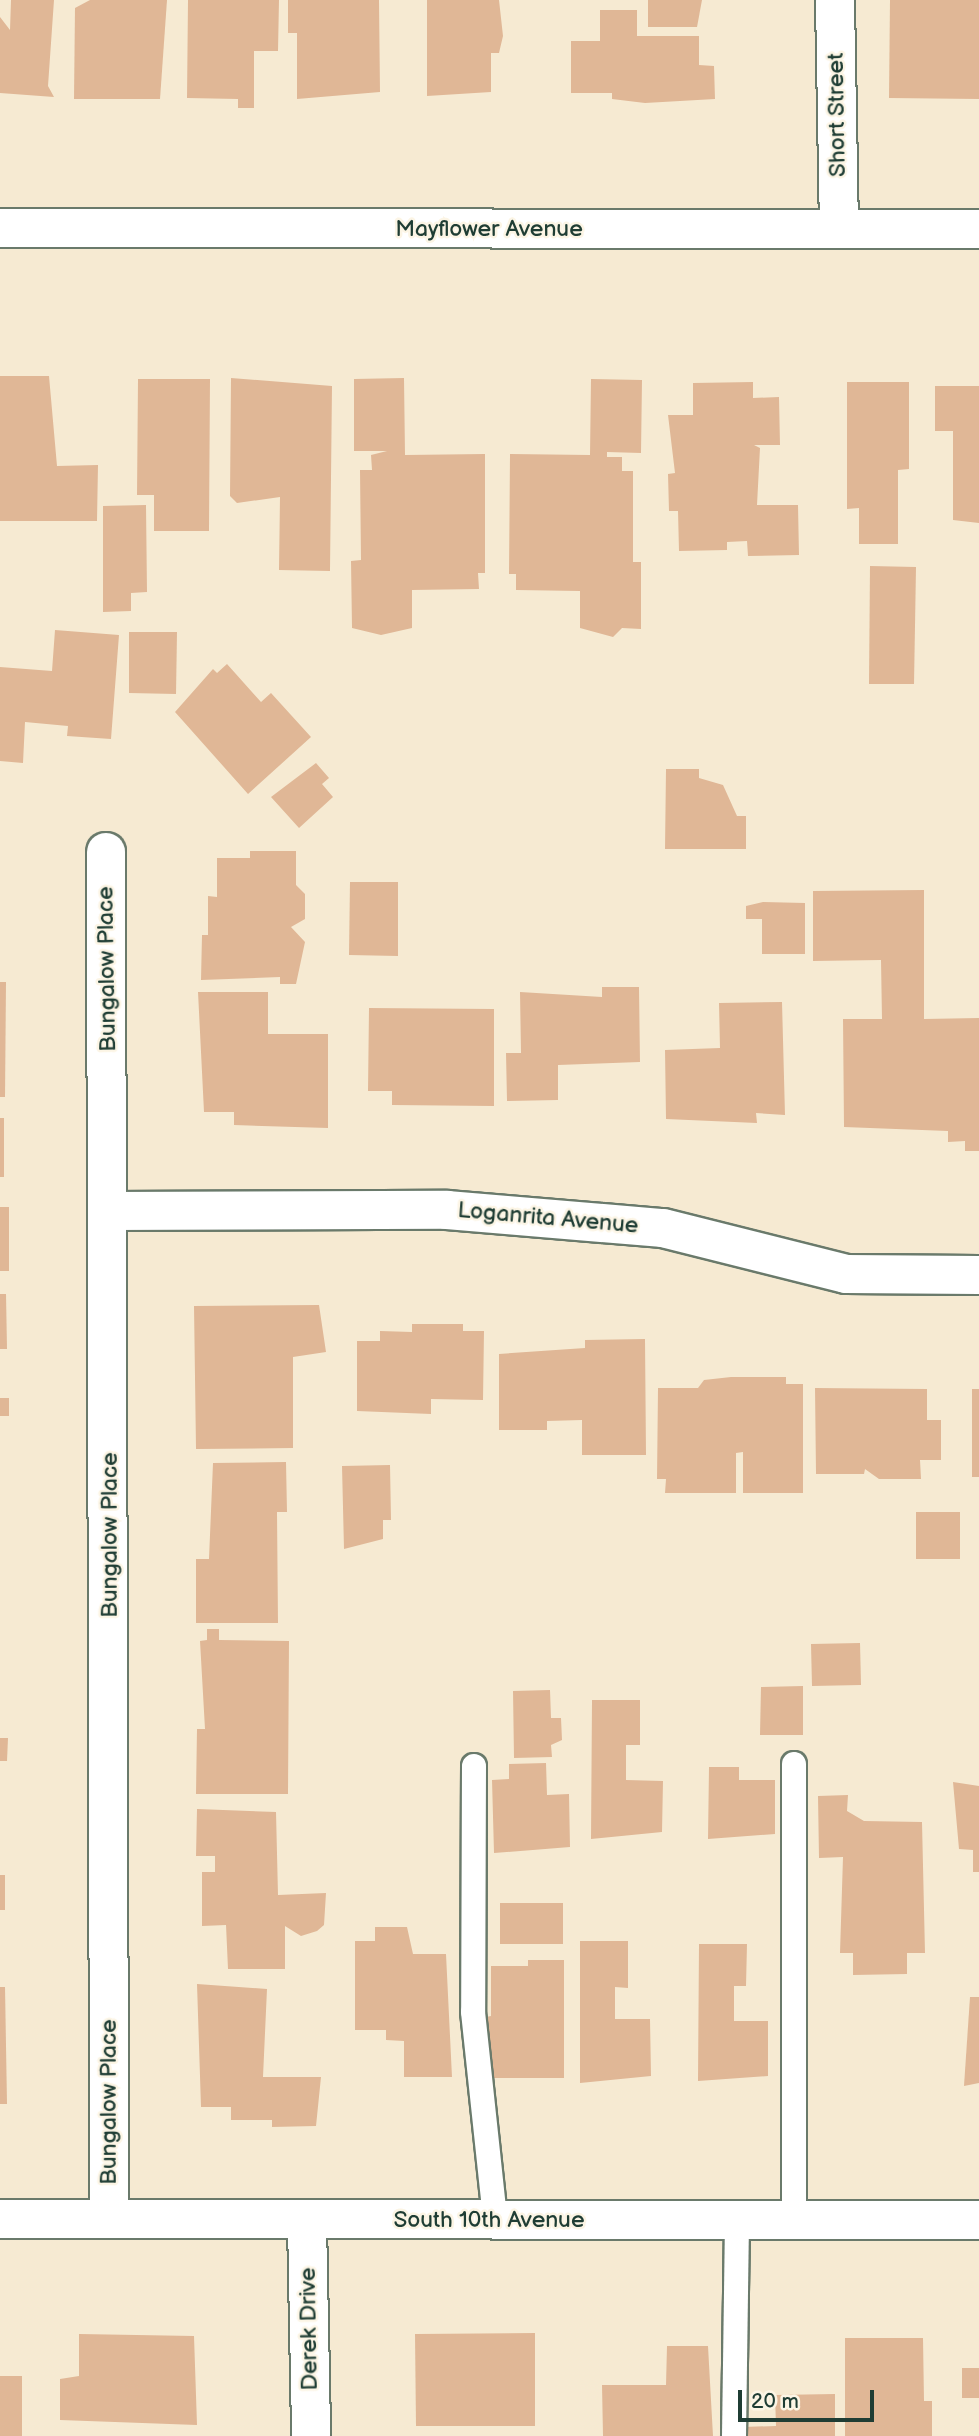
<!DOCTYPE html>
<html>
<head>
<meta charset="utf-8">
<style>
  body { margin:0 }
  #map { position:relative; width:979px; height:2436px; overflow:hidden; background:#f6ead2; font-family:"Balsamiq Sans",sans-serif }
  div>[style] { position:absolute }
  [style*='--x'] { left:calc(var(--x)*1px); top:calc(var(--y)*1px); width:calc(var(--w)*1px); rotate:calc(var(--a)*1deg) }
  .building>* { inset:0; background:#e0b796 }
  .roads { filter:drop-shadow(2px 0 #6a7a6b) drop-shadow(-2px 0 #6a7a6b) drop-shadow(0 2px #6a7a6b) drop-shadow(0 -2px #6a7a6b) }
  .service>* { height:24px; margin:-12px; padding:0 12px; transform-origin:12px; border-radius:12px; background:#fff }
  .minor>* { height:38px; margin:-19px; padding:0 19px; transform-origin:19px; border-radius:19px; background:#fff }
  .tertiary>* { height:38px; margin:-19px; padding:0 19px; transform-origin:19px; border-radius:19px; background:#fff }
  span { translate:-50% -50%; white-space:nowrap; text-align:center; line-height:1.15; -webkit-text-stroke:5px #fcf5e5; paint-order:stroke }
  .street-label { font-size:23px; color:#1f3d34 }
  .scale { position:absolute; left:738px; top:2390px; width:136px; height:32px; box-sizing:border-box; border:4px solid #1f3d34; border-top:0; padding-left:9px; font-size:21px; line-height:24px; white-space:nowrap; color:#1f3d34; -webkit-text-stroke:5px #fcf5e5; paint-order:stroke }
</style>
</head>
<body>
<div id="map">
  <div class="building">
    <div style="clip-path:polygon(11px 0,54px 0,48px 86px,54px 97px,0 93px,0 17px,10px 30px)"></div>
    <div style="clip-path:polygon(90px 0,167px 0,160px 99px,74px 99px,75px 8px)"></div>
    <div style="clip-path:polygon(188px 0,279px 0,278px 51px,254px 51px,254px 108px,238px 108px,238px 99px,187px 98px)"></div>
    <div style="clip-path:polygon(288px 0,379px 0,380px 92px,297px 99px,297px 33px,288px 33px)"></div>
    <div style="clip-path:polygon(427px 0,499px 0,503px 36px,499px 53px,491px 53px,491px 92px,427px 96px)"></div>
    <div style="clip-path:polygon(648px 0,702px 0,697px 27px,648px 27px)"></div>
    <div style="clip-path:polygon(890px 0,979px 0,979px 99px,889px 98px)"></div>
    <div style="clip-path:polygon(600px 10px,637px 10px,637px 36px,699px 36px,699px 65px,714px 66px,715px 99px,645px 103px,612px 99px,612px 93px,571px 93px,571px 41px,600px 41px)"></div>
    <div style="clip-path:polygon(0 376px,49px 376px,57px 466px,98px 465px,97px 521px,0 521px)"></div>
    <div style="clip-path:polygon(231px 378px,332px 386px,330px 571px,279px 570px,280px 497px,237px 503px,230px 496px)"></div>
    <div style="clip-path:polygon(404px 378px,405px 455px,485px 454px,485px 573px,478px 573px,479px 589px,412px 590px,412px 628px,381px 635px,352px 628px,351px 561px,361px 560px,360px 470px,372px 470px,371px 455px,387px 451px,354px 451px,354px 379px)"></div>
    <div style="clip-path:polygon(138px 379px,210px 379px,209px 531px,154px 531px,154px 495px,137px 495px)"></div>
    <div style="clip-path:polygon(591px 379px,642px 380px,641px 453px,607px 452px,607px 457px,622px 457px,622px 471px,633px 471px,633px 562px,641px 562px,641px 629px,622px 628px,613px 637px,580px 628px,580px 591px,516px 590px,516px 574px,509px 574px,510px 454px,590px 455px)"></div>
    <div style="clip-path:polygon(753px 382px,753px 398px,779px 397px,780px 445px,754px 445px,760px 448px,757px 505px,798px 505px,799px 555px,748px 556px,747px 541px,727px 542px,727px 550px,679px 551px,678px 511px,669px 511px,668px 474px,675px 473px,668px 415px,693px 415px,693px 383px)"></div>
    <div style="clip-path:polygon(847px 382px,909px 382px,909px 469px,898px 470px,898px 544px,859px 544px,859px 508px,847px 509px)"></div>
    <div style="clip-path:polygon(935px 386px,979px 386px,979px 523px,953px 520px,953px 431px,935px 431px)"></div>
    <div style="clip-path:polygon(146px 505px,147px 592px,131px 593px,131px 611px,103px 612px,103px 506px)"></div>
    <div style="clip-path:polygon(870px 566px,916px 567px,914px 684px,869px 684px)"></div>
    <div style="clip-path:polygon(55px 630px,119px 635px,111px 739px,67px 736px,68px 726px,25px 722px,23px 763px,0 761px,0 667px,52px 671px)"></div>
    <div style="clip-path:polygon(129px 632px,177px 632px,176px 694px,129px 693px)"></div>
    <div style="clip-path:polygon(227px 664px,261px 702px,271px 693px,311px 737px,248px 794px,175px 712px,213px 669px,217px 673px)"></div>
    <div style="clip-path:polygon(316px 763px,329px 778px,322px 784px,333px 797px,299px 828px,271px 797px)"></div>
    <div style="clip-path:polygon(666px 769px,699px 769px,699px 778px,723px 785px,737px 816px,746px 816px,746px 849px,665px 849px)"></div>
    <div style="clip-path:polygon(250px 851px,296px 851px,296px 885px,305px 894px,305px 919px,291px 927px,305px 942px,296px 984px,280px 984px,280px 977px,201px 980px,202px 935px,208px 935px,208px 896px,217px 897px,217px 858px,250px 858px)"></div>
    <div style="clip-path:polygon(350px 882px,398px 882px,398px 956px,349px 955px)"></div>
    <div style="clip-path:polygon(924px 890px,924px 1019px,979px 1018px,979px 1151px,965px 1151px,965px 1141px,948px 1142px,948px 1131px,844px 1127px,843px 1019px,882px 1019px,881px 960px,813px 961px,813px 891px)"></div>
    <div style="clip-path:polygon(763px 902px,805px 903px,805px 954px,762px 954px,762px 919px,746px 919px,746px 906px)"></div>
    <div style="clip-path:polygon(0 982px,6px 982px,5px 1097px,0 1097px)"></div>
    <div style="clip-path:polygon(602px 987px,639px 987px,640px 1062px,558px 1065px,558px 1100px,507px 1101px,506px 1053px,521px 1053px,520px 992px,602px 997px)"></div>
    <div style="clip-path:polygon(198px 992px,268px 992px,268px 1034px,328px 1034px,328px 1128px,234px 1125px,234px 1112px,204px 1112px)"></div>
    <div style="clip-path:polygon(782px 1002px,785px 1115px,756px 1113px,757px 1123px,666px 1119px,665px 1050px,720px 1048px,719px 1003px)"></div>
    <div style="clip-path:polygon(369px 1008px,494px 1009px,494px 1106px,392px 1105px,392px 1091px,368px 1091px)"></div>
    <div style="clip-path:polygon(0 1118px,4px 1118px,4px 1177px,0 1177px)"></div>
    <div style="clip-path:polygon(0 1207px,9px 1207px,9px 1271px,0 1271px)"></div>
    <div style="clip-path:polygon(0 1294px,6px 1294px,7px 1349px,0 1349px)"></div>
    <div style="clip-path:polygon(319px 1305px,326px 1352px,293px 1357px,293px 1448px,196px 1449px,194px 1306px)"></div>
    <div style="clip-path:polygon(412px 1324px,463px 1324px,463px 1331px,484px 1331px,483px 1400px,431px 1399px,431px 1414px,357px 1411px,357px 1341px,380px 1341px,380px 1331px,412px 1332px)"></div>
    <div style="clip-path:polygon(645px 1339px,646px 1455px,582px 1455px,582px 1420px,547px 1421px,547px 1430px,499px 1430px,499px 1354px,585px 1348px,585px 1340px)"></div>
    <div style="clip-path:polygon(731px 1377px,786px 1377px,786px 1384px,803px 1384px,803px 1493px,743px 1493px,743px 1452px,736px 1453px,736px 1493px,665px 1493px,666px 1479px,657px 1479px,658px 1388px,698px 1388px,704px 1380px)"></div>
    <div style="clip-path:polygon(815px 1388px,927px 1389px,927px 1420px,941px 1420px,941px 1460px,920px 1460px,921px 1479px,879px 1479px,865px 1469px,864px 1474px,816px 1474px)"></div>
    <div style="clip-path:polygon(972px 1389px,979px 1389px,979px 1477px,972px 1477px)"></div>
    <div style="clip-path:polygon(0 1398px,9px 1398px,9px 1416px,0 1416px)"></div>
    <div style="clip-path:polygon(286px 1462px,287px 1512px,277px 1512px,278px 1623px,196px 1623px,196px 1559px,209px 1559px,213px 1463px)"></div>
    <div style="clip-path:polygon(390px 1465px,391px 1520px,383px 1520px,383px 1539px,344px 1549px,342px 1466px)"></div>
    <div style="clip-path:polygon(916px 1512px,960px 1512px,960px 1559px,916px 1559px)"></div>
    <div style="clip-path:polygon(207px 1629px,219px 1629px,219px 1640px,289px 1641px,288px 1794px,196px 1794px,197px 1729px,205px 1729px,200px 1641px,207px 1640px)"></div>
    <div style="clip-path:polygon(860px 1643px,861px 1685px,812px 1686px,811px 1644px)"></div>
    <div style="clip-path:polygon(803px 1686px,803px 1735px,760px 1735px,761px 1687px)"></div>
    <div style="clip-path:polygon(550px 1690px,551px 1718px,561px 1718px,562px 1740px,551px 1745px,552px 1757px,514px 1758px,513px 1691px)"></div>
    <div style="clip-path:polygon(592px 1700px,640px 1700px,640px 1745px,626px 1745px,626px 1780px,663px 1781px,662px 1832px,591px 1839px)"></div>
    <div style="clip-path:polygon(0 1738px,8px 1738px,7px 1761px,0 1761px)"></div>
    <div style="clip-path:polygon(546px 1763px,547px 1795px,569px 1794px,570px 1847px,494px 1853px,492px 1780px,509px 1779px,509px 1764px)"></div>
    <div style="clip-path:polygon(709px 1767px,739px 1767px,739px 1780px,775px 1780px,775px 1834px,708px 1839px)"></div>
    <div style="clip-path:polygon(953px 1782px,979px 1786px,979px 1872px,973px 1872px,973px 1850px,959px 1849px)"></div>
    <div style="clip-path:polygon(848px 1795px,847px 1811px,864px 1821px,922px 1822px,925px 1953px,907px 1953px,907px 1974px,853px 1975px,853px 1953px,840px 1953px,843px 1857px,819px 1858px,818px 1796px)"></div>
    <div style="clip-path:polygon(197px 1809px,276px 1812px,278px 1895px,326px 1893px,324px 1925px,317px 1931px,301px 1936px,285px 1926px,285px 1969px,228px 1969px,226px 1925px,202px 1926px,202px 1872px,215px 1872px,215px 1856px,196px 1856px)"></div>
    <div style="clip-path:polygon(0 1875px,5px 1875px,5px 1910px,0 1910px)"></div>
    <div style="clip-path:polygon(500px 1903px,563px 1903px,563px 1944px,500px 1944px)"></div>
    <div style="clip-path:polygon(375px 1927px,407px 1927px,413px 1954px,446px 1954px,452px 2077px,404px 2077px,404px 2041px,386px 2040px,386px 2030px,355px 2030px,355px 1941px,375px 1941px)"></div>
    <div style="clip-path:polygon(580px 1941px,628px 1941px,628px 1988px,615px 1987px,615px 2019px,650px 2019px,651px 2076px,580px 2083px)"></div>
    <div style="clip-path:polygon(699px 1944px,747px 1944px,746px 1986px,734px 1986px,734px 2021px,768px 2021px,768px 2076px,698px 2081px)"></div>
    <div style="clip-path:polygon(528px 1960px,564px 1960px,564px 2078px,491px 2078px,486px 2017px,491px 2016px,491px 1966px,528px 1966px)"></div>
    <div style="clip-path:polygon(197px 1984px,267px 1989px,263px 2077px,321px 2077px,316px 2126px,272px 2127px,272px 2120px,231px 2120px,231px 2107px,201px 2107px)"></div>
    <div style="clip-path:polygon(0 1987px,5px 1987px,7px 2104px,0 2104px)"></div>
    <div style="clip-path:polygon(970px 1997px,979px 1997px,979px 2083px,964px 2086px)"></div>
    <div style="clip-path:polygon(535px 2333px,535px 2426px,416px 2426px,415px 2334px)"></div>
    <div style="clip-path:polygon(79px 2334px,194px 2336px,197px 2425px,60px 2420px,60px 2379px,79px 2376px)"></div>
    <div style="clip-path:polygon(845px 2338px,923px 2338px,924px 2401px,932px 2401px,932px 2436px,845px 2436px)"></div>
    <div style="clip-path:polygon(667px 2346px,708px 2346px,713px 2436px,603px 2436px,602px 2385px,666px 2385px)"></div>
    <div style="clip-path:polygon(962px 2368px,979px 2368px,979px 2398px,962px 2398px)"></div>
    <div style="clip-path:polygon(0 2376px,22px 2376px,22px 2436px,0 2436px)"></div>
    <div style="clip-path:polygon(835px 2394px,835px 2436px,742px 2436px,742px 2427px,776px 2426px,775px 2395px)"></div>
  </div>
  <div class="roads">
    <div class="service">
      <div style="--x:794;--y:1764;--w:456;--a:90"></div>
      <div style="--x:474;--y:1766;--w:246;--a:90.2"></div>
      <div style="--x:473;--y:2012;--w:208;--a:83.9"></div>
      <div style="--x:734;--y:2436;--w:216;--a:-89.2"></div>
    </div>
    <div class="minor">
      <div style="--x:835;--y:0;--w:229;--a:89"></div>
      <div style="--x:106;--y:852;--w:1367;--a:89.87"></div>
      <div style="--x:111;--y:1211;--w:336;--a:-0.2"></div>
      <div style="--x:447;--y:1210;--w:217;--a:4.8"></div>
      <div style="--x:663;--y:1228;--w:189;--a:14.1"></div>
      <div style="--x:846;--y:1274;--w:133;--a:0.4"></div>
      <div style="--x:307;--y:2222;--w:214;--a:88.9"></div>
    </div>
    <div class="tertiary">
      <div style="--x:0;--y:228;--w:979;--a:0.06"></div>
      <div style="--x:0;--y:2219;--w:979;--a:0.06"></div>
    </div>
  </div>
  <div class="street-label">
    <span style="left:837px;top:115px;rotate:-91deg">Short Street</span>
    <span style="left:489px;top:229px">Mayflower Avenue</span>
    <span style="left:107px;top:969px;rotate:-91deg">Bungalow Place</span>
    <span style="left:548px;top:1218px;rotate:5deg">Loganrita Avenue</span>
    <span style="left:110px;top:1535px;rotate:-90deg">Bungalow Place</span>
    <span style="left:109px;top:2102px;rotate:-90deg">Bungalow Place</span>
    <span style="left:489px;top:2220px">South 10th Avenue</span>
    <span style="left:309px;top:2329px;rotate:-91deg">Derek Drive</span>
  </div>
  <div class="scale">20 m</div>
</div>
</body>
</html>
